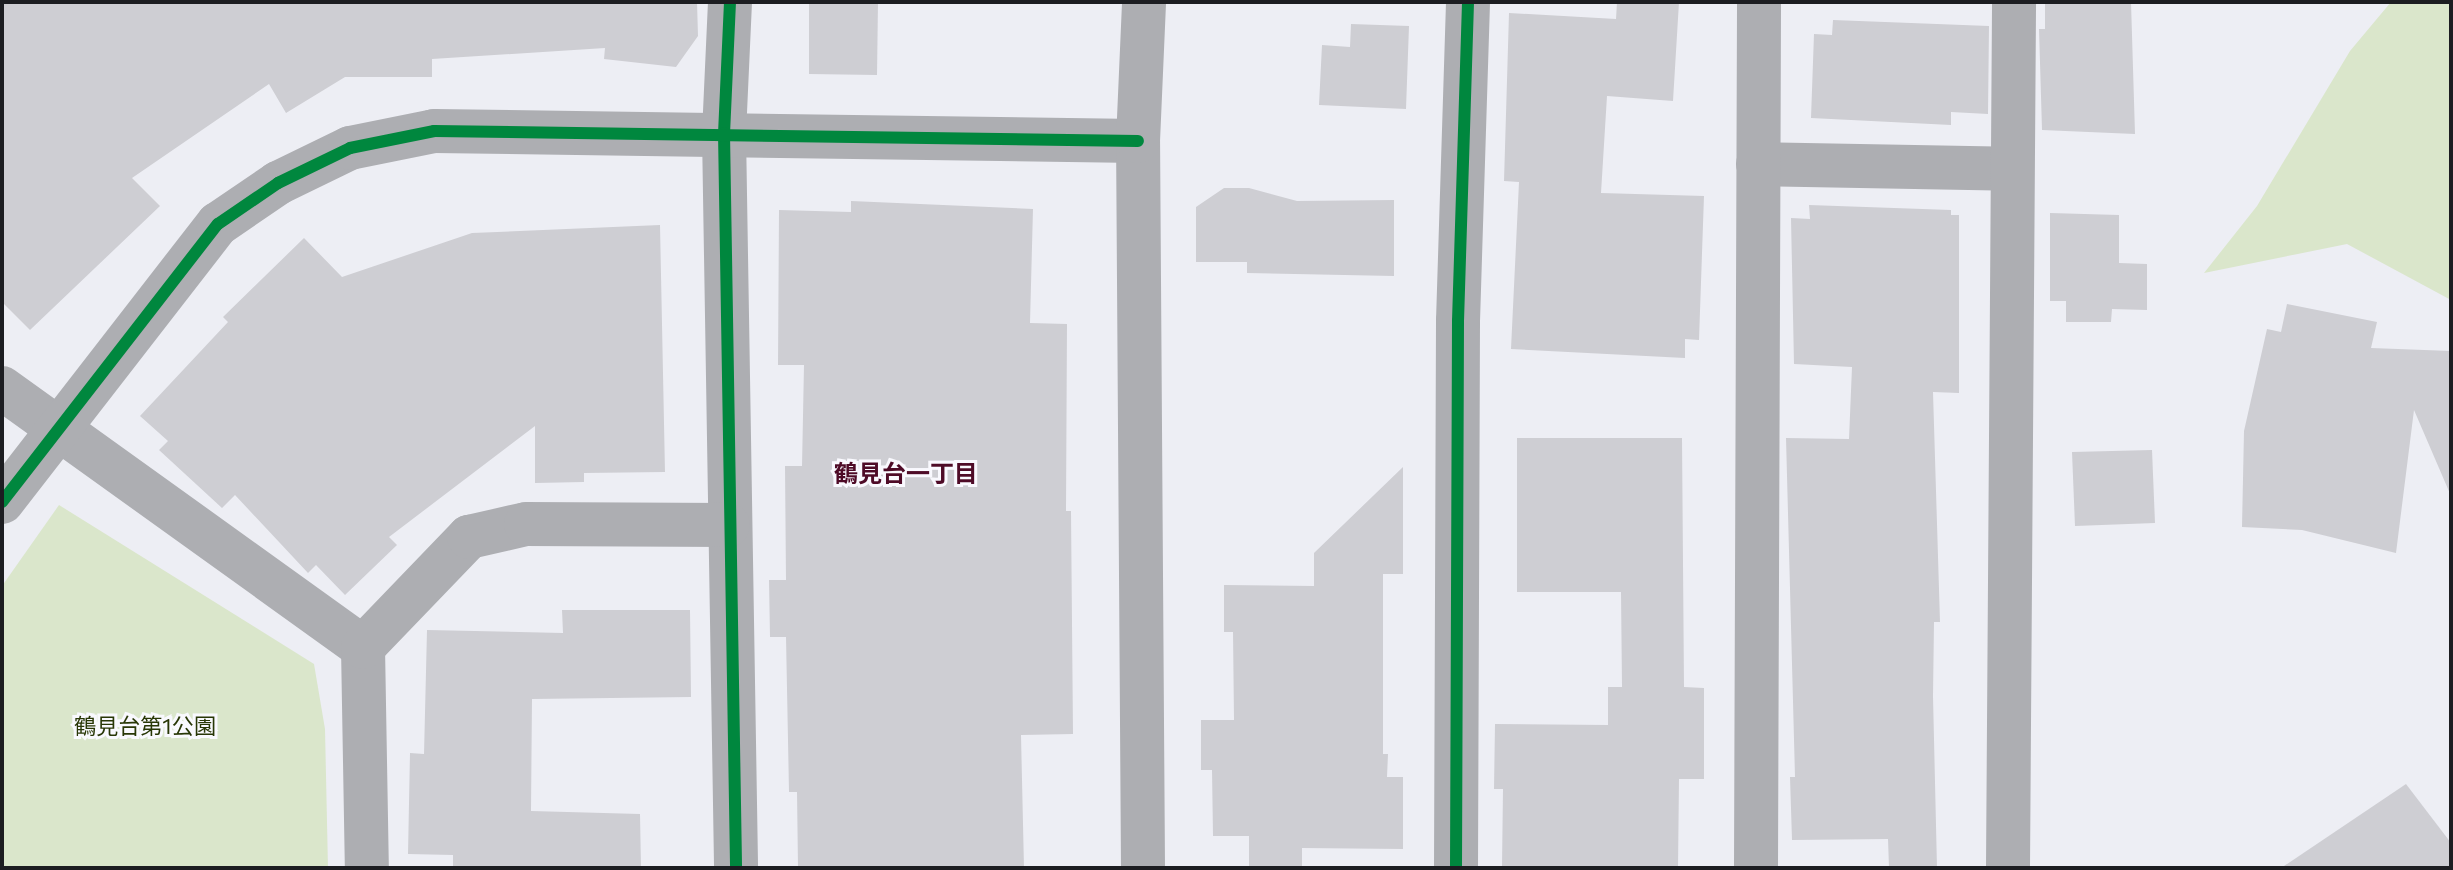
<!DOCTYPE html>
<html>
<head>
<meta charset="utf-8">
<style>
  body { margin:0 }
  #map { position:relative; width:2453px; height:870px; overflow:hidden; background:#edeef4; font-family:Commissioner,"Noto Sans JP",sans-serif }
  div>[style] { position:absolute }
  [style*='--x'] { left:calc(var(--x)*1px); top:calc(var(--y)*1px); width:calc(var(--w)*1px); rotate:calc(var(--a)*1deg) }
  .green>* { inset:0; background:#dae6cb }
  .building>* { inset:0; background:#ceced3 }
  .minor>* { height:44px; margin:-22px; padding:0 22px; transform-origin:22px; border-radius:22px; background:#adaeb2 }
  .tertiary>* { height:44px; margin:-22px; padding:0 22px; transform-origin:22px; border-radius:22px; background:#adaeb2 }
  .cycleway>* { height:12px; margin:-6px; padding:0 6px; transform-origin:6px; border-radius:6px; background:#00873e }
  span { translate:-50% -50%; white-space:nowrap; text-align:center; line-height:1.15; -webkit-text-stroke:6px #f9f9fe; paint-order:stroke }
  .park-label { font-size:22px; color:#283706 }
  .neighbourhood-label { font-size:24px; color:#4e0b27; font-weight:700 }
  .frame { position:absolute; inset:0; border:4px solid #1c1d21; pointer-events:none }
</style>
</head>
<body>
<div id="map">
  <div class="green">
    <div style="clip-path:polygon(2391px 2px,2451px 2px,2451px 300px,2347px 244px,2204px 273px,2257px 206px,2350px 51px)"></div>
    <div style="clip-path:polygon(59px 505px,314px 664px,325px 729px,328px 868px,2px 868px,2px 586px)"></div>
  </div>
  <div class="building">
    <div style="clip-path:polygon(2px 2px,697px 2px,698px 36px,676px 67px,604px 59px,605px 48px,432px 59px,432px 77px,345px 77px,286px 113px,269px 84px,132px 178px,160px 206px,30px 330px,2px 302px)"></div>
    <div style="clip-path:polygon(809px 2px,878px 2px,877px 75px,809px 74px)"></div>
    <div style="clip-path:polygon(1617px 2px,1679px 2px,1673px 101px,1607px 96px,1601px 193px,1704px 196px,1699px 340px,1685px 339px,1685px 358px,1511px 349px,1519px 182px,1504px 181px,1509px 13px,1616px 19px)"></div>
    <div style="clip-path:polygon(2045px 2px,2131px 2px,2135px 134px,2042px 130px,2039px 29px,2045px 29px)"></div>
    <div style="clip-path:polygon(1833px 20px,1989px 26px,1988px 114px,1951px 112px,1951px 125px,1811px 118px,1814px 34px,1832px 35px)"></div>
    <div style="clip-path:polygon(1351px 24px,1409px 26px,1406px 109px,1319px 105px,1322px 45px,1350px 47px)"></div>
    <div style="clip-path:polygon(1224px 188px,1249px 188px,1297px 201px,1394px 200px,1394px 276px,1247px 273px,1247px 262px,1196px 262px,1196px 207px)"></div>
    <div style="clip-path:polygon(851px 201px,1033px 209px,1030px 323px,1067px 324px,1066px 511px,1071px 511px,1073px 734px,1021px 735px,1024px 868px,798px 868px,797px 792px,789px 792px,786px 637px,770px 637px,769px 580px,786px 580px,785px 466px,802px 466px,804px 365px,778px 365px,779px 210px,851px 212px)"></div>
    <div style="clip-path:polygon(1809px 205px,1951px 210px,1951px 215px,1959px 215px,1959px 393px,1933px 392px,1940px 622px,1934px 622px,1933px 696px,1937px 868px,1889px 868px,1888px 839px,1792px 840px,1790px 777px,1795px 777px,1786px 438px,1849px 439px,1852px 367px,1794px 364px,1791px 218px,1810px 219px)"></div>
    <div style="clip-path:polygon(2050px 213px,2119px 215px,2119px 263px,2147px 264px,2147px 310px,2112px 309px,2111px 322px,2066px 322px,2066px 301px,2050px 301px)"></div>
    <div style="clip-path:polygon(660px 225px,665px 472px,584px 473px,584px 482px,535px 483px,535px 426px,389px 537px,397px 545px,345px 595px,316px 565px,308px 573px,235px 495px,222px 508px,159px 450px,168px 441px,140px 416px,228px 322px,223px 317px,304px 238px,342px 277px,472px 233px)"></div>
    <div style="clip-path:polygon(2287px 304px,2377px 322px,2371px 348px,2451px 351px,2451px 496px,2414px 410px,2396px 553px,2302px 530px,2242px 527px,2244px 431px,2267px 329px,2281px 332px)"></div>
    <div style="clip-path:polygon(1517px 438px,1682px 438px,1684px 687px,1704px 688px,1704px 779px,1679px 779px,1678px 868px,1502px 866px,1503px 789px,1494px 789px,1495px 724px,1608px 725px,1608px 687px,1622px 687px,1621px 592px,1517px 592px)"></div>
    <div style="clip-path:polygon(2152px 450px,2155px 523px,2075px 526px,2072px 452px)"></div>
    <div style="clip-path:polygon(1403px 467px,1403px 574px,1383px 574px,1383px 754px,1388px 754px,1387px 777px,1403px 777px,1403px 849px,1302px 848px,1302px 868px,1249px 868px,1249px 836px,1213px 836px,1212px 770px,1201px 770px,1201px 720px,1234px 720px,1233px 632px,1224px 632px,1224px 585px,1314px 586px,1314px 553px)"></div>
    <div style="clip-path:polygon(562px 610px,690px 610px,691px 697px,532px 699px,531px 811px,640px 814px,641px 868px,453px 868px,453px 855px,408px 854px,410px 753px,424px 754px,427px 630px,563px 633px)"></div>
    <div style="clip-path:polygon(2406px 784px,2451px 843px,2451px 868px,2281px 868px)"></div>
  </div>
  <div class="minor">
    <div style="--x:730;--y:2;--w:131;--a:92.6"></div>
    <div style="--x:724;--y:133;--w:735;--a:89.06"></div>
    <div style="--x:1758;--y:164;--w:252;--a:1.1"></div>
    <div style="--x:2;--y:388;--w:444;--a:35.7"></div>
    <div style="--x:363;--y:647;--w:221;--a:89"></div>
    <div style="--x:363;--y:647;--w:153;--a:-46.1"></div>
    <div style="--x:469;--y:537;--w:58;--a:-12.8"></div>
    <div style="--x:526;--y:524;--w:202;--a:0.3"></div>
    <div style="--x:1456;--y:868;--w:547;--a:-89.79"></div>
    <div style="--x:1458;--y:321;--w:319;--a:-88.2"></div>
    <div style="--x:1756;--y:868;--w:866;--a:-89.8"></div>
    <div style="--x:2008;--y:868;--w:866;--a:-89.6"></div>
  </div>
  <div class="tertiary">
    <div style="--x:2;--y:502;--w:352;--a:-52.2"></div>
    <div style="--x:218;--y:224;--w:73;--a:-34.3"></div>
    <div style="--x:278;--y:183;--w:80;--a:-25.9"></div>
    <div style="--x:350;--y:148;--w:86;--a:-11.4"></div>
    <div style="--x:434;--y:131;--w:704;--a:0.81"></div>
    <div style="--x:1143;--y:868;--w:727;--a:-90.39"></div>
    <div style="--x:1138;--y:141;--w:139;--a:-87.5"></div>
  </div>
  <div class="cycleway">
    <div style="--x:730;--y:2;--w:131;--a:92.6"></div>
    <div style="--x:724;--y:133;--w:735;--a:89.06"></div>
    <div style="--x:2;--y:502;--w:352;--a:-52.2"></div>
    <div style="--x:218;--y:224;--w:73;--a:-34.3"></div>
    <div style="--x:278;--y:183;--w:80;--a:-25.9"></div>
    <div style="--x:350;--y:148;--w:86;--a:-11.4"></div>
    <div style="--x:434;--y:131;--w:704;--a:0.81"></div>
    <div style="--x:1456;--y:868;--w:547;--a:-89.79"></div>
    <div style="--x:1458;--y:321;--w:319;--a:-88.2"></div>
  </div>
  <div class="park-label">
    <span style="left:145px;top:726px">鶴見台第1公園</span>
  </div>
  <div class="neighbourhood-label">
    <span style="left:906px;top:473px">鶴見台一丁目</span>
  </div>
  <div class="frame"></div>
</div>
</body>
</html>
